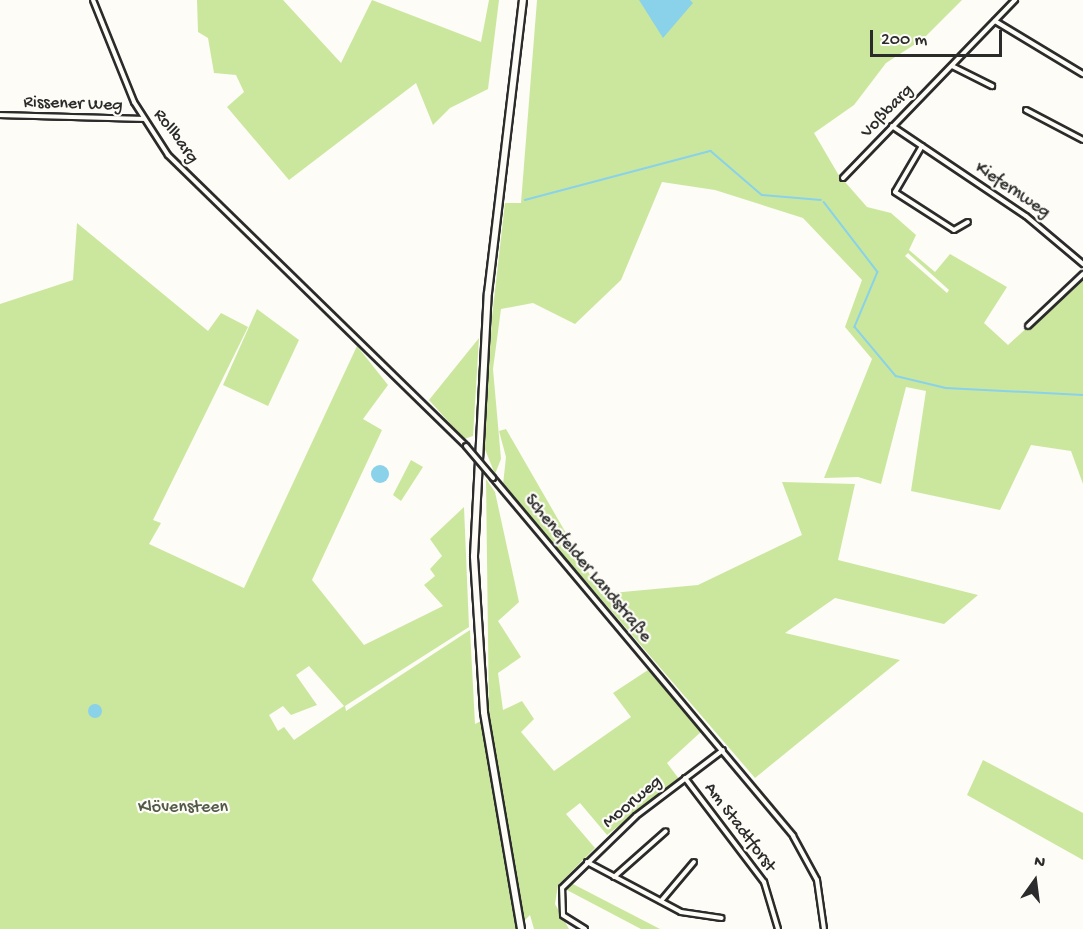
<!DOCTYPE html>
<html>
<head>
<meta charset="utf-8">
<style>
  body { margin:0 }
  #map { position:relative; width:1083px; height:929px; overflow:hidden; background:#fdfcf7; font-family:"Gochi Hand",sans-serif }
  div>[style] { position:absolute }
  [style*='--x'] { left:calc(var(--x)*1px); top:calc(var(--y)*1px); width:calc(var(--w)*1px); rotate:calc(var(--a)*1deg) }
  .green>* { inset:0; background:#cbe79e }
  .water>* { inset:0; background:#89d2ea }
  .round { border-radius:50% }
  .stream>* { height:1.5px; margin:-0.75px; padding:0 0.75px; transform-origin:0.75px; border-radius:0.75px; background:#89d2ea }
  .roads { filter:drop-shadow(2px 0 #2b2b2b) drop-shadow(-2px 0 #2b2b2b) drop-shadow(0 2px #2b2b2b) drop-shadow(0 -2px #2b2b2b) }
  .minor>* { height:4px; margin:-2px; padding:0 2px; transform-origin:2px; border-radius:2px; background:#fdfcf7 }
  .primary>* { height:6px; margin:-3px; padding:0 3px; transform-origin:3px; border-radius:3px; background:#fdfcf7 }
  .bridges { filter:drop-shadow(2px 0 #2b2b2b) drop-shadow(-2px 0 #2b2b2b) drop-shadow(0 2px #2b2b2b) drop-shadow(0 -2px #2b2b2b) }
  .minor-bridge>* { height:4px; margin:-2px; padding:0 2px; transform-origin:2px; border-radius:2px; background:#fdfcf7 }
  span { translate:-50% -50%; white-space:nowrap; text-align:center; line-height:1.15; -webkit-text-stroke:4.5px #fdfcf7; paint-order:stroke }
  .street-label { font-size:18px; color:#2b2b2b }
  .park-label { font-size:18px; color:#535a48 }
  .north { position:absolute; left:1005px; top:851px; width:60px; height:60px; -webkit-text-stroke:4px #fdfcf7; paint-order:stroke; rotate:14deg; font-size:16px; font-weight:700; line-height:24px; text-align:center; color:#2b2b2b }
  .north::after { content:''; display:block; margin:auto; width:21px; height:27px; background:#2b2b2b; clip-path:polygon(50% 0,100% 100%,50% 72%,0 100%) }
  .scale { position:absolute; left:870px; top:30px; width:132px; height:27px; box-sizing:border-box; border:3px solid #2b2b2b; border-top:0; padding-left:8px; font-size:18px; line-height:21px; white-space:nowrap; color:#2b2b2b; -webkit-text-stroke:4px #fdfcf7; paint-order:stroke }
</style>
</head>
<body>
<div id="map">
  <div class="green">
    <div style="clip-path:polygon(197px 0,283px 0,341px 63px,372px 0,481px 42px,489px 0,499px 0,488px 89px,450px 108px,433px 125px,416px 83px,289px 180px,227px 107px,244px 92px,236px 75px,214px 73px,208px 38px,198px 32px)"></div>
    <div style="clip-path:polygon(evenodd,537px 0,962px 0,923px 39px,886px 63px,854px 105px,814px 133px,838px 174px,867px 207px,891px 213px,916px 235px,909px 250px,935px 272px,950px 254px,1007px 287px,984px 323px,1008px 345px,1083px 276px,1083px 484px,1071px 451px,1031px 445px,1000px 510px,911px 491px,926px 391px,906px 387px,881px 484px,858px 477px,824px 478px,872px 359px,845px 327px,862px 280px,803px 218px,715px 190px,662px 182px,621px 280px,575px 324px,533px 303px,501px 309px,493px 369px,501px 459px,495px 474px,484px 447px,492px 317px,505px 203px,521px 203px,537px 0,908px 253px,949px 290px,947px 293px,905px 256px,908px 253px)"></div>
    <div style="clip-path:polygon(evenodd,77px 223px,208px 331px,221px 313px,248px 327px,153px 520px,161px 523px,149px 544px,244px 588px,357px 346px,388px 385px,363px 419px,382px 430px,312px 580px,364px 645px,443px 606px,424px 585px,435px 576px,430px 569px,442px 556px,430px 539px,464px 507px,469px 627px,345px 706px,346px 711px,470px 630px,475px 724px,489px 717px,486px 479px,495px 492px,519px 602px,498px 621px,521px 657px,498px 673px,503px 710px,522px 701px,534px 719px,521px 732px,554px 771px,631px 717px,613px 693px,648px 670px,702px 731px,667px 763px,679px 779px,607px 835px,580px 803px,566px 814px,595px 848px,558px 885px,555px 904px,569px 929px,534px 929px,530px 915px,516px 929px,0 929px,0 304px,73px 280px,77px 223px,309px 666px,344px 706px,294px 740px,284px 727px,278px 731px,269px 715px,283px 706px,291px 715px,317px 705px,296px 675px,309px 666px)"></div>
    <div style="clip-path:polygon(257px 309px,299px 340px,268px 406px,223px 385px)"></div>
    <div style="clip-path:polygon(479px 338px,473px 436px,464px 439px,429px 400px)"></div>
    <div style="clip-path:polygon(506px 429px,601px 594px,698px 585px,802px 535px,782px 482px,855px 484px,838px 560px,978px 595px,944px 624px,835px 598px,785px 633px,900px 660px,755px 778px,503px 485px,506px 457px,499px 431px)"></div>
    <div style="clip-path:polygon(411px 460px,423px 467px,401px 501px,393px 495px)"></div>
    <div style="clip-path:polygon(983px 760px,1083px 813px,1083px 860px,967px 795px)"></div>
    <div style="clip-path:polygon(571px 883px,660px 929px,641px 929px,565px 889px)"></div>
  </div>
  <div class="water">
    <div style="clip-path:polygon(639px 0,690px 0,693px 3px,663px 38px)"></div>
    <div class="round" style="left:371px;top:465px;width:18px;height:18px"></div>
    <div class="round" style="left:88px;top:704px;width:14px;height:14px"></div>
  </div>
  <div class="stream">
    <div style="--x:525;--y:200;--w:192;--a:-14.8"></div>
    <div style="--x:711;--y:151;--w:67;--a:40.8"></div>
    <div style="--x:762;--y:195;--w:59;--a:4.8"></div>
    <div style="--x:824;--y:202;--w:88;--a:52.4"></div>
    <div style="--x:878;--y:272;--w:60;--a:112.7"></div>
    <div style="--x:855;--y:327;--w:64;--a:50.1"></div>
    <div style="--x:896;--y:376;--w:51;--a:13.5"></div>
    <div style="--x:946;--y:388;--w:137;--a:2.9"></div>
  </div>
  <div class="roads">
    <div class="minor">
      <div style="--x:93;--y:0;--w:110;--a:68.1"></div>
      <div style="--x:134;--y:102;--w:63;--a:57.3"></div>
      <div style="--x:168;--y:155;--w:417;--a:44.3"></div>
      <div style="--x:995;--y:21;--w:103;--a:31.1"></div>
      <div style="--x:952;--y:66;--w:45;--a:26.6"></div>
      <div style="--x:1026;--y:110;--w:64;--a:27.8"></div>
      <div style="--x:0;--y:115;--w:144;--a:1.6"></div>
      <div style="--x:892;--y:126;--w:161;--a:33.9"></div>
      <div style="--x:1026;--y:216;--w:75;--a:40.1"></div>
      <div style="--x:922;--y:146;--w:53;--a:120.4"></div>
      <div style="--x:895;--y:192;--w:70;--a:32.8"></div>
      <div style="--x:954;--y:230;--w:16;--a:-30"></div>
      <div style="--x:843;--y:178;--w:248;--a:-46"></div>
      <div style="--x:1028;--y:326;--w:76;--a:-43.4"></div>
      <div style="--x:493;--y:478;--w:467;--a:50"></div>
      <div style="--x:793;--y:836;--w:50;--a:61.4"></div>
      <div style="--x:817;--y:880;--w:49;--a:81.9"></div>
      <div style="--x:685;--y:778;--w:131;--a:52.8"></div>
      <div style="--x:764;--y:882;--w:49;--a:73.4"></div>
      <div style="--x:587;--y:862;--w:106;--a:28"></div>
      <div style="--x:681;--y:912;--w:41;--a:8.3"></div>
      <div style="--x:614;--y:877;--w:69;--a:-41.5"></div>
      <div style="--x:661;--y:901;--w:51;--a:-49.8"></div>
      <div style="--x:585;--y:929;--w:26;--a:-148"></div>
      <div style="--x:563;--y:915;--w:27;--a:-92"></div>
      <div style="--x:562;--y:888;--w:103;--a:-44.2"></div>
      <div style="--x:636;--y:816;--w:109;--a:-37.2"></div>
    </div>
    <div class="primary">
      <div style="--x:521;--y:929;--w:220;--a:-99.7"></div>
      <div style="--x:484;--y:712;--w:156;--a:-93.7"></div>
      <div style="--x:474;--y:556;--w:263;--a:-87"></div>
      <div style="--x:488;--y:293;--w:295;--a:-83.2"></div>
    </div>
  </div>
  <div class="bridges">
    <div class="minor-bridge">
      <div style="--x:466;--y:446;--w:42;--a:49.8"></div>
    </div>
  </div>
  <div class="street-label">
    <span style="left:73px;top:105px;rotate:2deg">Rissener Weg</span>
    <span style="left:888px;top:112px;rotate:-46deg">Voßbarg</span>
    <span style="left:175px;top:137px;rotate:53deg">Rollbarg</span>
    <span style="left:1012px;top:191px;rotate:34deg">Kiefernweg</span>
    <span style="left:587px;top:569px;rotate:50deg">Schenefelder Landstraße</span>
    <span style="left:633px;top:803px;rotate:-40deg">Moorweg</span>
    <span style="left:739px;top:828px;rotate:53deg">Am Stadtforst</span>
  </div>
  <div class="park-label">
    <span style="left:183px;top:808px">Klövensteen</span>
  </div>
  <div class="north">N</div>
  <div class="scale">200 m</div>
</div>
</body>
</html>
